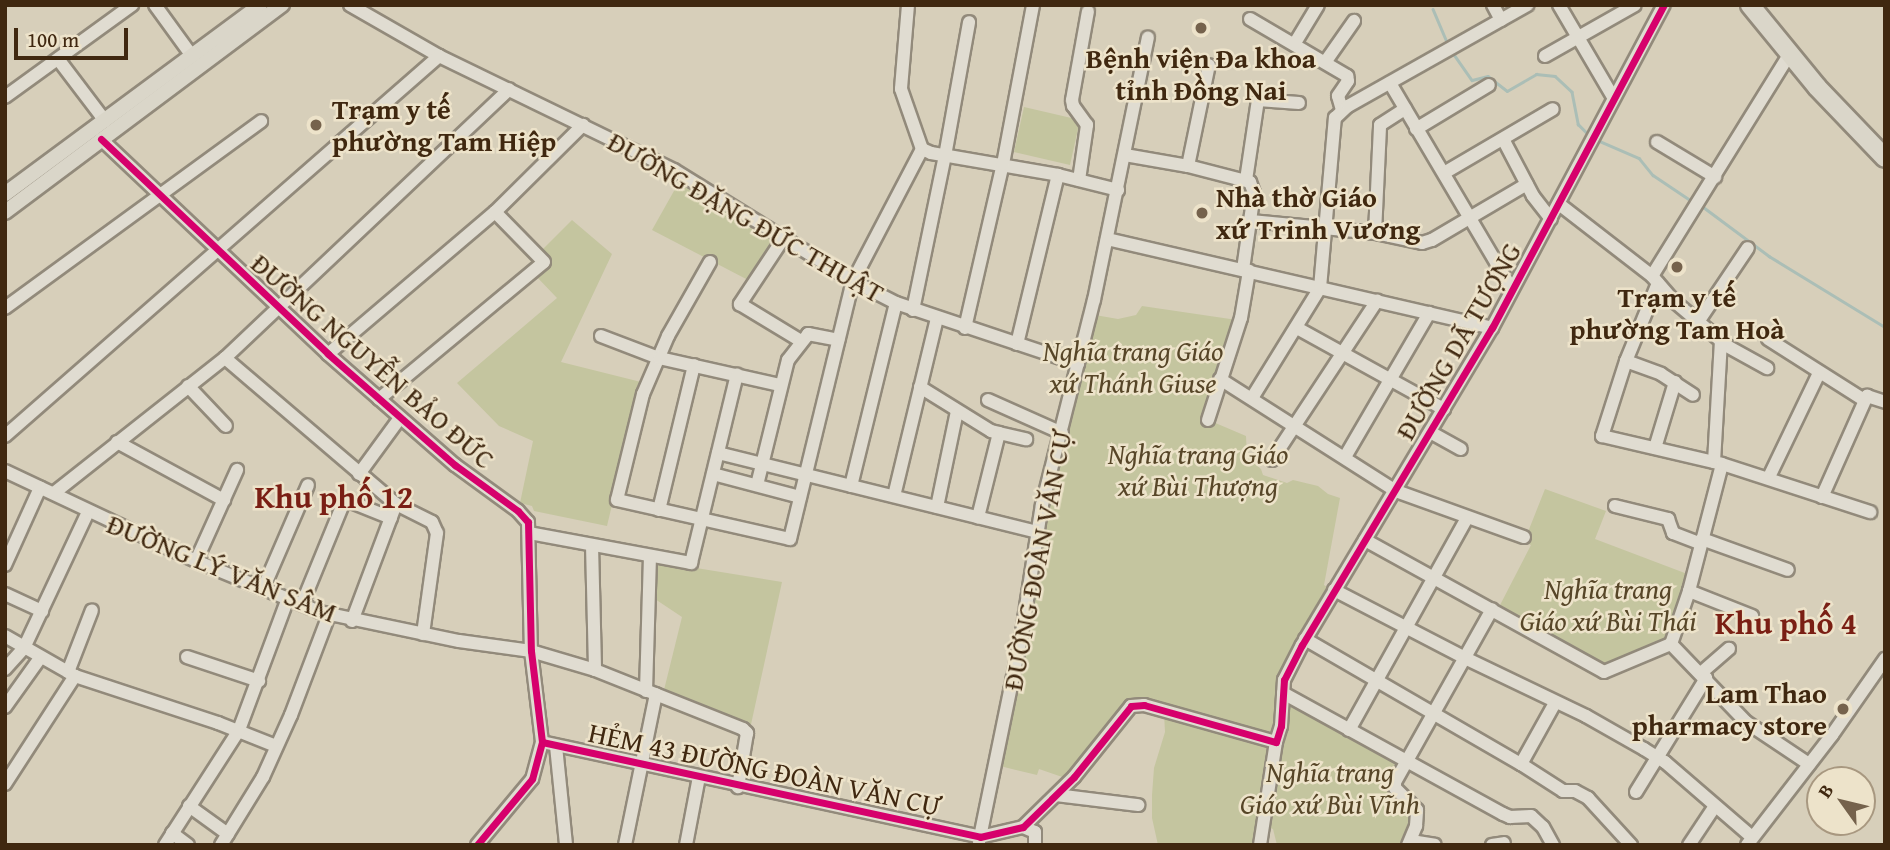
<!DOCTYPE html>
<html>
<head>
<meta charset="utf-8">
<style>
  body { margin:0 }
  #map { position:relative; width:1890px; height:850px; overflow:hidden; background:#d7cfba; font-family:"Gentium Book Plus",serif }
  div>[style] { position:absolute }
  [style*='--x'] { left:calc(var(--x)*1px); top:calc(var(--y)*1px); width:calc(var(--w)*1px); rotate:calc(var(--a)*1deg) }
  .green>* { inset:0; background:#c4c59f }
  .stream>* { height:2.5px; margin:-1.25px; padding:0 1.25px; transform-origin:1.25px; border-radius:1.25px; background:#abbeb6 }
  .roads { filter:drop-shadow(2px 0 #928a7b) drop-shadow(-2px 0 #928a7b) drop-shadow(0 2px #928a7b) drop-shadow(0 -2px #928a7b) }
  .minor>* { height:12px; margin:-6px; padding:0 6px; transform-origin:6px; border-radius:6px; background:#e0dcd1 }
  .major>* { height:14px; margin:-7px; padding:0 7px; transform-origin:7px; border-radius:7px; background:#dad6c9 }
  .highway>* { height:18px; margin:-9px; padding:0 9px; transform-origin:9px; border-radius:9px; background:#dad6c9 }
  .cycleway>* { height:7px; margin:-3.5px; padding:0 3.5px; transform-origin:3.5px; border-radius:3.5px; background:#d6006c }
  .dots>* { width:19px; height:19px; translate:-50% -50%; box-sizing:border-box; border:4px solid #ede3ca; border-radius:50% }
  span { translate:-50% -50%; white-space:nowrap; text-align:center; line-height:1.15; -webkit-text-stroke:5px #ede3ca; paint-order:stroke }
  .poi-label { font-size:28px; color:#402810; font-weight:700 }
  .left { translate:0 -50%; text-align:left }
  .right { translate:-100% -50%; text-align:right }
  .street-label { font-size:28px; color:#402810 }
  .park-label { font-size:28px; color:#574628; font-style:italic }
  .quarter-label { font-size:32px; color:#7a1f14; font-weight:700 }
  .frame { position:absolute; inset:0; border:7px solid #402810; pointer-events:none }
  .north { position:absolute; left:1806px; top:766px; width:70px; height:70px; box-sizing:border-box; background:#ede3ca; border:2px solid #a89880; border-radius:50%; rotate:304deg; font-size:19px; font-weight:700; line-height:28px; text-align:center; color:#402810 }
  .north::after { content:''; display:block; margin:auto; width:24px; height:32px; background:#75624c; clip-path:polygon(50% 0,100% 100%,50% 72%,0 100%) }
  .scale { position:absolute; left:14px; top:28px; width:114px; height:32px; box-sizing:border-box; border:4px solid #402810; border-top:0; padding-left:9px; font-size:21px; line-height:24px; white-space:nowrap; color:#402810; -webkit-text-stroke:5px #ede3ca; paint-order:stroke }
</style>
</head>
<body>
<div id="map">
  <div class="green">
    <div style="clip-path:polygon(1024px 107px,1080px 120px,1070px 165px,1014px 152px)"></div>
    <div style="clip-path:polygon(679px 182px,777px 241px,750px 281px,652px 230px)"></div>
    <div style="clip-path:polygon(572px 220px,612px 254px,561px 362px,641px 382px,607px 526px,534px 511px,532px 506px,520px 503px,533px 441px,499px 426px,457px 383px,557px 298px,535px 275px,540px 252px)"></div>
    <div style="clip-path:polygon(1142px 306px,1237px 320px,1206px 419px,1246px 436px,1247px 457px,1261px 469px,1263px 475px,1287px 483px,1293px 480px,1318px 486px,1328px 494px,1340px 498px,1324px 585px,1331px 590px,1301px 642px,1274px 738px,1136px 702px,1068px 779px,1039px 769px,1037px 775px,1000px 766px,1046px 506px,1095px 315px,1118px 319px,1136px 315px)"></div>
    <div style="clip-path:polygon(1545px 489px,1606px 511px,1595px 539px,1690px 575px,1668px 643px,1608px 670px,1498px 609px,1531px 545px,1524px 542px)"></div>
    <div style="clip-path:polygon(653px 561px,782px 582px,750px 729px,663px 694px,682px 617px,652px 597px)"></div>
    <div style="clip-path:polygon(1285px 697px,1402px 764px,1393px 781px,1415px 811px,1405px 845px,1277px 845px,1273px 829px,1265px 826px)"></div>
    <div style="clip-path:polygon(1164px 713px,1273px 744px,1257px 845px,1158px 845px,1152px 818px,1152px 795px,1154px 768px,1165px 732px)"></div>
  </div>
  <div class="stream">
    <div style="--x:1433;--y:9;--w:38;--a:67"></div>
    <div style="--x:1453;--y:53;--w:33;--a:55"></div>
    <div style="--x:1472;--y:80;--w:16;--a:-14"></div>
    <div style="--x:1488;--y:76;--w:24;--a:38"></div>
    <div style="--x:1507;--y:91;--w:34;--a:-30"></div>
    <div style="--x:1536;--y:74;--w:19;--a:6"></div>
    <div style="--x:1555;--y:76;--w:23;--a:43"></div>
    <div style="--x:1572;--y:92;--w:33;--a:79"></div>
    <div style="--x:1578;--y:124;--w:18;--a:45"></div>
    <div style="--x:1597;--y:140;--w:46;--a:23.2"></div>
    <div style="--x:1639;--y:158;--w:22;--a:51"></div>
    <div style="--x:1653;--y:175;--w:48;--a:34"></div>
    <div style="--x:1702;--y:206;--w:84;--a:36.7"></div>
    <div style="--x:1769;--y:256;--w:136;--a:31.5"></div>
  </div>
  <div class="roads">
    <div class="minor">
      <div style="--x:155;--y:5;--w:63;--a:54"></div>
      <div style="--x:350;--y:5;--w:103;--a:29.8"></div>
      <div style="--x:439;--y:56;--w:261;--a:25.9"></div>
      <div style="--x:674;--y:170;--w:211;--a:31.8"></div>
      <div style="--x:853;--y:281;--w:48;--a:27.1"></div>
      <div style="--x:896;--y:303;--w:192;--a:18.5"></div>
      <div style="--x:908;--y:5;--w:84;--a:94.8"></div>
      <div style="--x:901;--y:89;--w:64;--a:70.7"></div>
      <div style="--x:922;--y:149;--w:10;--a:24"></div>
      <div style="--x:931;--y:153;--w:129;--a:9.8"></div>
      <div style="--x:1058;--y:175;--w:62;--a:14"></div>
      <div style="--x:1493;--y:5;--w:17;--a:62"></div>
      <div style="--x:1559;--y:5;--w:107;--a:59.6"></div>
      <div style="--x:1250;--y:19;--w:113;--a:30.4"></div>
      <div style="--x:1347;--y:76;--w:5;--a:79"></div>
      <div style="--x:1348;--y:81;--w:18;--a:124"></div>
      <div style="--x:1338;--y:96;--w:15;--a:74"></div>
      <div style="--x:1295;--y:43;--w:44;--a:-58.8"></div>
      <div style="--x:1545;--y:56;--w:103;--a:-29.5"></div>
      <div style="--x:58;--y:59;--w:78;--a:52.8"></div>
      <div style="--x:1326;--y:61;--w:49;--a:-55"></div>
      <div style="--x:1390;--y:83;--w:239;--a:59.4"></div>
      <div style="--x:5;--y:97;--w:157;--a:-35.9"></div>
      <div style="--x:1416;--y:129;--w:85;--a:-31.1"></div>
      <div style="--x:101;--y:139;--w:313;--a:43.4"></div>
      <div style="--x:328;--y:354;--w:169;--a:41.2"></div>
      <div style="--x:455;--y:465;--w:78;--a:36.1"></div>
      <div style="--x:518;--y:511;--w:15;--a:48"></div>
      <div style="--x:528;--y:522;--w:129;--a:88.7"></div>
      <div style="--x:531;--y:651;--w:92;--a:83.1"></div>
      <div style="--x:542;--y:742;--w:38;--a:105"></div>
      <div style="--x:532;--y:779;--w:86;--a:129.8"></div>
      <div style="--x:1503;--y:139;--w:64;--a:62.2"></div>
      <div style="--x:1533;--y:196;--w:29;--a:52"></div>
      <div style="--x:1657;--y:142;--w:68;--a:31.1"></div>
      <div style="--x:1125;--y:155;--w:64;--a:9.9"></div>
      <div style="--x:1188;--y:166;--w:64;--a:14.5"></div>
      <div style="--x:1250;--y:182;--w:12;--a:70"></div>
      <div style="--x:1254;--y:193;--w:77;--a:98.2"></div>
      <div style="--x:1188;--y:166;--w:103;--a:-78.3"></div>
      <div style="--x:1444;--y:173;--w:126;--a:-30.4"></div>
      <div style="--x:1079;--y:180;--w:56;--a:-81.7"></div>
      <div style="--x:1087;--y:125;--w:24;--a:-126"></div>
      <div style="--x:1073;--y:106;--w:6;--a:-99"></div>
      <div style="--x:1072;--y:100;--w:90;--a:-79.8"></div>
      <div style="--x:1246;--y:180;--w:81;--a:-81.5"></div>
      <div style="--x:1258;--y:100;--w:41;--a:4.2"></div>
      <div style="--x:1559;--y:204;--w:118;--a:37.7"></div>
      <div style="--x:1652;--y:276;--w:35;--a:49"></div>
      <div style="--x:1675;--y:302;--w:68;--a:40.2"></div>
      <div style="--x:1727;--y:346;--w:46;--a:28.8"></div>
      <div style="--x:1251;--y:221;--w:125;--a:5.5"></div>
      <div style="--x:1375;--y:233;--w:48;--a:12"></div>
      <div style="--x:1422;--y:243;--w:10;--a:-17"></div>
      <div style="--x:1432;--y:240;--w:110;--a:-30.5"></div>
      <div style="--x:1375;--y:233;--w:108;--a:-87.3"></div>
      <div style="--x:1380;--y:125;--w:30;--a:-33"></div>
      <div style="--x:785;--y:236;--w:82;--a:123.5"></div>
      <div style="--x:740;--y:304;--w:71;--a:31.2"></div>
      <div style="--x:1107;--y:239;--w:395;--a:13"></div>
      <div style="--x:710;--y:262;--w:85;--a:119.6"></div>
      <div style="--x:668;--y:336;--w:63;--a:113.3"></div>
      <div style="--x:643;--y:394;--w:109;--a:103.8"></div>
      <div style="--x:617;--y:500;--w:177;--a:12.7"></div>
      <div style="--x:790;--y:539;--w:266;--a:-76.3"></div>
      <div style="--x:853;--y:281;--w:149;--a:-62.4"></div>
      <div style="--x:1652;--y:276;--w:260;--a:-58.2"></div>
      <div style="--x:1658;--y:283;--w:84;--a:112.3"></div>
      <div style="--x:1626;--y:361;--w:79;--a:107.7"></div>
      <div style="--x:1602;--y:436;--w:123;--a:13.1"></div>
      <div style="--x:5;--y:308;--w:317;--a:-36.1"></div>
      <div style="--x:913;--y:310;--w:157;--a:-78.3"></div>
      <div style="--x:945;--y:156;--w:136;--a:-79.8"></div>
      <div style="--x:1698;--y:322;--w:89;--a:-56"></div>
      <div style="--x:965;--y:328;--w:168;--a:-77"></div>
      <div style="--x:1003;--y:164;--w:162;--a:-79.3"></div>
      <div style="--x:1297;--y:328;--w:168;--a:28.9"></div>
      <div style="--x:601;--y:336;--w:62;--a:20.8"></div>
      <div style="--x:659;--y:358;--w:124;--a:12.6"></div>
      <div style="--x:1768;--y:339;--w:114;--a:32.4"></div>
      <div style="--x:1017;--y:344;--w:174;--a:-76.4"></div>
      <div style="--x:328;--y:354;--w:219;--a:-40.4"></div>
      <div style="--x:495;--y:212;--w:124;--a:-44.7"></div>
      <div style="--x:225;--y:358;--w:225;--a:40.5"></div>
      <div style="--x:396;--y:504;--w:125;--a:110.6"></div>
      <div style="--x:1626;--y:361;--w:37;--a:20"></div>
      <div style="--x:1661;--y:374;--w:38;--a:33"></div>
      <div style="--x:1220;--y:379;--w:209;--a:32.5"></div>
      <div style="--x:1396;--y:491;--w:136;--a:19.8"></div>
      <div style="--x:188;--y:386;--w:55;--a:46.5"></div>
      <div style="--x:920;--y:387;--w:84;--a:31.8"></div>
      <div style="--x:991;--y:431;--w:8;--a:14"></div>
      <div style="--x:999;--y:433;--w:87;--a:104"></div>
      <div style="--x:1252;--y:398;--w:129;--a:-58.3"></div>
      <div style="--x:1320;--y:288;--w:171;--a:-85"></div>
      <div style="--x:1335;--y:118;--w:18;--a:-43"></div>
      <div style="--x:1348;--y:106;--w:206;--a:-29.4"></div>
      <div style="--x:379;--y:399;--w:214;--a:-39.7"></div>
      <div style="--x:544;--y:262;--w:70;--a:-134.4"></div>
      <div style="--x:988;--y:400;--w:81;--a:24"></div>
      <div style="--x:1208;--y:420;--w:107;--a:-72.1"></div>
      <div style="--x:1241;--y:318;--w:48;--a:-80.3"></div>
      <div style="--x:1430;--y:432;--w:35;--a:29"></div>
      <div style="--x:999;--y:433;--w:28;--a:13"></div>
      <div style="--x:5;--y:436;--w:577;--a:-41.2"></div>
      <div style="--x:117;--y:442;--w:122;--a:28.5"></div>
      <div style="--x:1655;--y:448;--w:69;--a:-73.1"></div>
      <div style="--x:718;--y:453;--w:329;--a:13.9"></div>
      <div style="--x:1345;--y:457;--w:167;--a:-59.7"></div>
      <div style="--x:1272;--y:460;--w:191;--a:-56.6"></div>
      <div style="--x:1714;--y:462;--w:121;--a:-86.7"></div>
      <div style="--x:5;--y:471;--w:211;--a:25.2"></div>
      <div style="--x:196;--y:561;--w:134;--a:22.4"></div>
      <div style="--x:320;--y:612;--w:142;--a:11.8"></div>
      <div style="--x:459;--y:641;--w:73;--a:7.9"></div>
      <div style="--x:531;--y:651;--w:67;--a:16.5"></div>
      <div style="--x:595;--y:670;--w:159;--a:21.7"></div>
      <div style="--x:743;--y:729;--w:6;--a:45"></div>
      <div style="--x:747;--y:733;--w:55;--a:99.5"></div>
      <div style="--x:359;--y:474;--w:69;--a:-53.8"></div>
      <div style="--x:713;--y:474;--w:90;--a:14.8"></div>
      <div style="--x:1769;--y:477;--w:115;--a:-64.3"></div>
      <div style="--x:757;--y:485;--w:129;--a:-76.1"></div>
      <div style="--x:788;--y:360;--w:33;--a:-52"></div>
      <div style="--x:808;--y:334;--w:31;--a:11"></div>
      <div style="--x:851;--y:486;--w:188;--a:-76.2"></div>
      <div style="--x:54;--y:493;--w:218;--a:-38.3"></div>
      <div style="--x:225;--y:358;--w:391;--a:-43.4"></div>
      <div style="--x:894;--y:496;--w:183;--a:-76.4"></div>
      <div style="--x:1822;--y:497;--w:111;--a:-66"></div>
      <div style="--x:1867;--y:396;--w:19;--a:18"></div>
      <div style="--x:396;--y:504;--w:40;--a:26.6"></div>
      <div style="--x:432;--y:522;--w:12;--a:66"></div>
      <div style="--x:437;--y:533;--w:102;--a:97.9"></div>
      <div style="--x:1615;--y:506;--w:55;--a:13.8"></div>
      <div style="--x:1668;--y:519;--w:15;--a:70"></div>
      <div style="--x:1673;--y:533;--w:30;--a:21"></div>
      <div style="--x:937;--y:507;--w:98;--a:-78.2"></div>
      <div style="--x:659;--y:510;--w:149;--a:-76.4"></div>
      <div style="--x:529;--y:533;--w:165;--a:10.5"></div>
      <div style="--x:691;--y:563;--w:194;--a:-76.3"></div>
      <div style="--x:1702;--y:539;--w:91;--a:19.8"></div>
      <div style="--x:1365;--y:540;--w:273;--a:28.9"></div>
      <div style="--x:1604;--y:672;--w:73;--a:-22.7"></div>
      <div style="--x:1671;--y:644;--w:56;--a:-71.2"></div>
      <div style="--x:1689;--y:591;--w:131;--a:-75.4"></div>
      <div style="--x:1722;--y:464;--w:156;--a:18"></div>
      <div style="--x:592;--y:545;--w:125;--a:88.6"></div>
      <div style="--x:196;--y:561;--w:100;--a:-65.7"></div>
      <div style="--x:5;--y:565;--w:85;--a:-65.6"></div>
      <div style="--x:263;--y:589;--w:113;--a:-66.6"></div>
      <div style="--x:1334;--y:590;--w:148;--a:27.4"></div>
      <div style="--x:1465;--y:658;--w:134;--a:25.6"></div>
      <div style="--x:1586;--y:716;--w:67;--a:29.6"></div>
      <div style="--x:1644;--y:749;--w:25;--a:32"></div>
      <div style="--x:1665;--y:762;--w:115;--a:40.8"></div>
      <div style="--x:1689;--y:591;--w:68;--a:21.6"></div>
      <div style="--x:5;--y:594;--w:41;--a:24.7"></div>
      <div style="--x:302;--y:604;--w:108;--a:-67.7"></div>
      <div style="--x:343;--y:504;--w:8;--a:-14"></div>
      <div style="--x:351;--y:502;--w:43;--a:21.8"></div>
      <div style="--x:5;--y:636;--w:81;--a:29.7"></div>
      <div style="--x:75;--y:676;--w:151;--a:18.2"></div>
      <div style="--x:218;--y:723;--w:62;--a:21.6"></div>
      <div style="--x:1305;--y:639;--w:250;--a:30.1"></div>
      <div style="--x:1521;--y:764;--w:50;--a:32.7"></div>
      <div style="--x:1563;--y:791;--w:12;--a:0"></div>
      <div style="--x:1575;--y:791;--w:15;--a:28"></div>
      <div style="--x:1588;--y:798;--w:64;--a:47.5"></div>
      <div style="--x:1671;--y:644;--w:108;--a:46.1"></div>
      <div style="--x:1746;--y:722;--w:76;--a:33.7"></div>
      <div style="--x:187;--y:657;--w:76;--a:18.4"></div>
      <div style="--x:5;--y:669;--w:28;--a:-48"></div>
      <div style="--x:24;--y:648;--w:150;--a:-64.8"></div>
      <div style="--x:68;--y:672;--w:66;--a:-68.8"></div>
      <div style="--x:1701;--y:673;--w:37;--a:-41"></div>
      <div style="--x:646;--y:691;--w:134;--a:-88.3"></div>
      <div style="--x:1283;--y:693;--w:251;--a:28.8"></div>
      <div style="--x:1503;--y:814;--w:8;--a:23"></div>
      <div style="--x:1510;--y:817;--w:21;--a:-3"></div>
      <div style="--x:1531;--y:816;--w:16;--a:43"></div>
      <div style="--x:1543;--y:827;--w:21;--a:61"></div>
      <div style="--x:5;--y:707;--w:60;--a:-54.5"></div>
      <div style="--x:1349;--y:730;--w:243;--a:-60.9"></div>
      <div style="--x:542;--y:742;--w:448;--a:12.2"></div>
      <div style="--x:980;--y:837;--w:44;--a:-13.1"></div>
      <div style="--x:1023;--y:827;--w:71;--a:-44.4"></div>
      <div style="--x:1074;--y:777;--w:91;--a:-51.2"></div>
      <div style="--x:1131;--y:706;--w:13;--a:-4"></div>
      <div style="--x:1144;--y:705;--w:137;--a:15.7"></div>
      <div style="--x:1276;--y:742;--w:17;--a:-73"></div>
      <div style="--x:1281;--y:726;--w:46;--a:-86.3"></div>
      <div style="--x:1284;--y:680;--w:39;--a:-63"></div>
      <div style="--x:1302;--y:645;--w:370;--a:-59.1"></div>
      <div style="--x:1492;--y:328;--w:366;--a:-62"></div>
      <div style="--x:556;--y:746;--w:100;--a:84.2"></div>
      <div style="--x:1521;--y:764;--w:70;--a:-60.9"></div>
      <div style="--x:5;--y:784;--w:129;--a:-57.1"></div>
      <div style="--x:1636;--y:792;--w:134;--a:-58.4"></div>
      <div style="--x:1056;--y:795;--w:83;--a:7"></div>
      <div style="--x:189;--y:806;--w:48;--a:35.7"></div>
      <div style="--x:1023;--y:827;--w:13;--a:23"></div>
      <div style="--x:1035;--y:832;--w:13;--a:90"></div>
      <div style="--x:172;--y:833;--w:20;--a:37"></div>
      <div style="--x:1411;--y:841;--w:24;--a:9"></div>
      <div style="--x:979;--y:842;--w:214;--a:-78.4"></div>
      <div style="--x:1022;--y:632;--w:129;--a:-81.1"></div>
      <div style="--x:1042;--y:505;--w:211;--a:-75.8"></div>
      <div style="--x:1094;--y:300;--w:268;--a:-78.4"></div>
      <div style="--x:165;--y:845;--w:137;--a:-57.2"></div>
      <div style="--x:239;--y:730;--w:141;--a:-69.6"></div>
      <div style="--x:221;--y:845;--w:80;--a:-58.3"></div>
      <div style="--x:263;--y:777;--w:68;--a:-65.7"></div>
      <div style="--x:291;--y:715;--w:107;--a:-69.2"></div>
      <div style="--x:625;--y:845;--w:154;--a:-78.4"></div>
      <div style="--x:686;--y:845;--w:69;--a:-79.2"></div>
      <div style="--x:1260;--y:845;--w:104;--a:-81.2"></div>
      <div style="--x:1408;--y:845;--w:21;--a:-67"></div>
      <div style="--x:1416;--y:826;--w:16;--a:-86"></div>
      <div style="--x:1417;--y:810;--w:31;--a:-135"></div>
      <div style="--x:1395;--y:788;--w:6;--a:-90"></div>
      <div style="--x:1395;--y:782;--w:198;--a:-60.7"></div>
      <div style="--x:1492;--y:845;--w:12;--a:-9"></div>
      <div style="--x:1689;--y:845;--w:47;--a:-56.3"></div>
      <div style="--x:1747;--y:845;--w:139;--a:-52.3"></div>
      <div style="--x:1832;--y:735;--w:93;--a:-55.1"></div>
    </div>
    <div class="major">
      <div style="--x:5;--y:194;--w:317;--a:-36.5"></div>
      <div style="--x:5;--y:212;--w:346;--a:-36.8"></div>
    </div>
    <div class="highway">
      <div style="--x:1750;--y:5;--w:106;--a:50.7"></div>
      <div style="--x:1817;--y:87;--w:98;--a:46.2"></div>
    </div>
  </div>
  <div class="cycleway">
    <div style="--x:101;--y:139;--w:313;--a:43.4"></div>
    <div style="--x:328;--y:354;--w:169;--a:41.2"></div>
    <div style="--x:455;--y:465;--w:78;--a:36.1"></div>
    <div style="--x:518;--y:511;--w:15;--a:48"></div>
    <div style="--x:528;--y:522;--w:129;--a:88.7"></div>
    <div style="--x:531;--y:651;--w:92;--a:83.1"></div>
    <div style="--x:542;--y:742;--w:38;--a:105"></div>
    <div style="--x:532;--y:779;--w:86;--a:129.8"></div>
    <div style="--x:542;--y:742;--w:448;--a:12.2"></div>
    <div style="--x:980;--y:837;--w:44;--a:-13.1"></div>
    <div style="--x:1023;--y:827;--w:71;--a:-44.4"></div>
    <div style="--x:1074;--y:777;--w:91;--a:-51.2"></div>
    <div style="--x:1131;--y:706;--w:13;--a:-4"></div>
    <div style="--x:1144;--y:705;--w:137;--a:15.7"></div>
    <div style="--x:1276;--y:742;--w:17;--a:-73"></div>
    <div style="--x:1281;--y:726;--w:46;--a:-86.3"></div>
    <div style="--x:1284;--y:680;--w:39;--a:-63"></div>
    <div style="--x:1302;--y:645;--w:370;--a:-59.1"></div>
    <div style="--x:1492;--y:328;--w:366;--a:-62"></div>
  </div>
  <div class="dots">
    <div style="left:1201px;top:28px;background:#75624c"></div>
    <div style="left:316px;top:125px;background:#75624c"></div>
    <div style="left:1202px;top:213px;background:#75624c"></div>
    <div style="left:1677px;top:267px;background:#75624c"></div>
    <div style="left:1843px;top:709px;background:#75624c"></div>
  </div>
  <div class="poi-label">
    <span style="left:1201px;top:74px">Bệnh viện Đa khoa<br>tỉnh Đồng Nai</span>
    <span class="left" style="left:332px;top:125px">Trạm y tế<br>phường Tam Hiệp</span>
    <span class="left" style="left:1216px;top:213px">Nhà thờ Giáo<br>xứ Trinh Vương</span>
    <span style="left:1677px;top:313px">Trạm y tế<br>phường Tam Hoà</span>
    <span class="right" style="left:1827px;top:709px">Lam Thao<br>pharmacy store</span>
  </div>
  <div class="street-label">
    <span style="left:746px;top:217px;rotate:30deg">ĐƯỜNG ĐẶNG ĐỨC THUẬT</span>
    <span style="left:1458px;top:341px;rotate:-60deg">ĐƯỜNG DÃ TƯỢNG</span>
    <span style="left:373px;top:361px;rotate:41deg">ĐƯỜNG NGUYỄN BẢO ĐỨC</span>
    <span style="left:1037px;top:560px;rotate:-79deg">ĐƯỜNG ĐOÀN VĂN CỰ</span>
    <span style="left:222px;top:568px;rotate:22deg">ĐƯỜNG LÝ VĂN SÂM</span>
    <span style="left:765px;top:769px;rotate:12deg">HẺM 43 ĐƯỜNG ĐOÀN VĂN CỰ</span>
  </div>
  <div class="park-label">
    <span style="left:1133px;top:367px">Nghĩa trang Giáo<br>xứ Thánh Giuse</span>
    <span style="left:1198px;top:470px">Nghĩa trang Giáo<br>xứ Bùi Thượng</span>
    <span style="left:1608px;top:605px">Nghĩa trang<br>Giáo xứ Bùi Thái</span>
    <span style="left:1330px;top:788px">Nghĩa trang<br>Giáo xứ Bùi Vĩnh</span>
  </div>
  <div class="quarter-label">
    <span style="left:334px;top:497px">Khu phố 12</span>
    <span style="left:1786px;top:623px">Khu phố 4</span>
  </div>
  <div class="frame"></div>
  <div class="north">B</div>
  <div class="scale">100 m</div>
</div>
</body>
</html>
